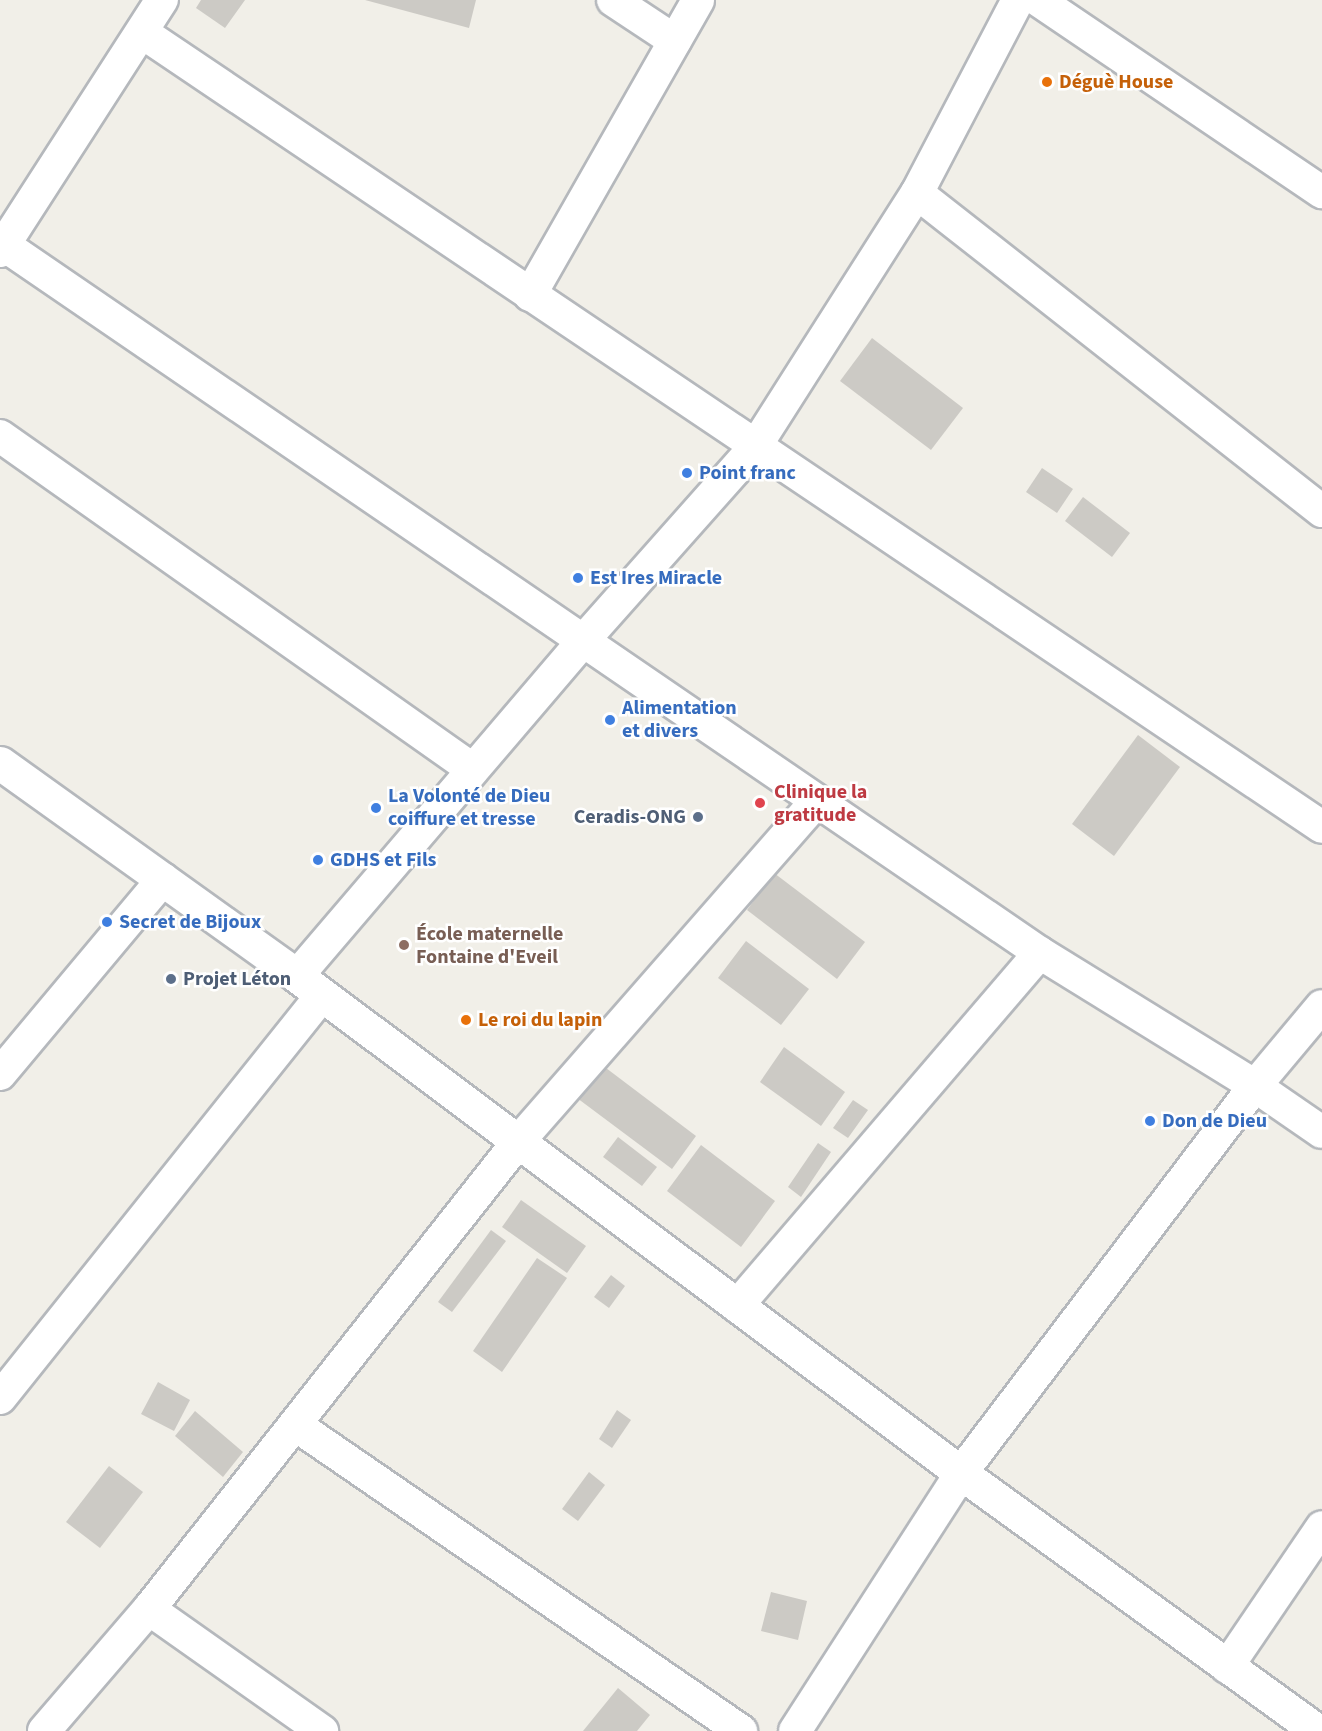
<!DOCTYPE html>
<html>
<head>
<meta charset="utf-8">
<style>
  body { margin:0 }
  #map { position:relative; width:1322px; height:1731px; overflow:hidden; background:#f1efe8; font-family:"Source Sans 3",sans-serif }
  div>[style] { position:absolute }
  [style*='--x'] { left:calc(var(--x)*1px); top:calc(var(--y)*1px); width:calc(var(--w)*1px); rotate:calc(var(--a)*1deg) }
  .building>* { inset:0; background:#cccac5 }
  .roads { filter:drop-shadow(2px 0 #b5b8bc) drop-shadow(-2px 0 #b5b8bc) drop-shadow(0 2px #b5b8bc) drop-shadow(0 -2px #b5b8bc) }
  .minor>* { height:32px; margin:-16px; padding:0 16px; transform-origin:16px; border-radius:16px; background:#fff }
  .secondary>* { height:33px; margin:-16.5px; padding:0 16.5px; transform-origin:16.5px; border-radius:16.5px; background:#fff }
  .dots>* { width:16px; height:16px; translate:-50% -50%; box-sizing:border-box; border:3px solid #fff; border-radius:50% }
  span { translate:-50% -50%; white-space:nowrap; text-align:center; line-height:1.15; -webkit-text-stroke:5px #fff; paint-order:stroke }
  .food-label { font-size:20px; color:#c56008; font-weight:700 }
  .left { translate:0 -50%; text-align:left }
  .shop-label { font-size:20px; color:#366cbe; font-weight:700 }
  .health-label { font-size:20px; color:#be3a42; font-weight:700 }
  .service-label { font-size:20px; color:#4e5e75; font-weight:700 }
  .right { translate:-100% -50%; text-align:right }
  .education-label { font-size:20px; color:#785e54; font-weight:700 }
</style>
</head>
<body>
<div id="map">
  <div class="building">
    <div style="clip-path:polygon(201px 0,245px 0,225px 28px,196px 8px)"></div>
    <div style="clip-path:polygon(365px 0,476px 0,469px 28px)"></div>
    <div style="clip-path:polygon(872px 338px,963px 408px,931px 450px,840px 381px)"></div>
    <div style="clip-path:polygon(1042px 468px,1073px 489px,1057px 513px,1026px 492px)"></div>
    <div style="clip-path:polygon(1083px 497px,1130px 533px,1112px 557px,1065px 521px)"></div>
    <div style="clip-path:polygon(1138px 735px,1180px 767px,1114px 856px,1072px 824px)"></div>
    <div style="clip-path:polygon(774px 873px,865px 942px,837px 979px,747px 910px)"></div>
    <div style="clip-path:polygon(746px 941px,809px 989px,781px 1025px,718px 978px)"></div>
    <div style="clip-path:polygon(784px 1047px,845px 1092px,821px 1126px,760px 1082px)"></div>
    <div style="clip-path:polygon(602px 1065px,696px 1136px,672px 1169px,577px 1098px)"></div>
    <div style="clip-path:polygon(853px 1100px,868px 1110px,848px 1138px,833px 1128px)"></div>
    <div style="clip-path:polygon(618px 1137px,657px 1167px,642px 1186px,603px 1157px)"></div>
    <div style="clip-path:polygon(818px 1143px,831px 1152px,801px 1197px,788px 1187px)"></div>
    <div style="clip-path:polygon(701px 1145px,775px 1201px,741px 1247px,667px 1191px)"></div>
    <div style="clip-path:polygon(521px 1200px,586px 1246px,567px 1273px,502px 1227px)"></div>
    <div style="clip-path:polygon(491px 1230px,506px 1241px,452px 1312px,438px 1302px)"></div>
    <div style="clip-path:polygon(537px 1258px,567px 1278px,502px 1372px,473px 1351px)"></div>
    <div style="clip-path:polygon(611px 1275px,625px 1286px,609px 1308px,594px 1297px)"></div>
    <div style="clip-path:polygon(158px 1382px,190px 1400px,174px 1431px,141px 1414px)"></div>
    <div style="clip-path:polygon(617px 1410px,631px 1420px,612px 1448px,599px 1439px)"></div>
    <div style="clip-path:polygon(195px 1411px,243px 1452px,223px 1477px,175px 1436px)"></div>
    <div style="clip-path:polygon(109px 1466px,143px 1492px,100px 1548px,66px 1522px)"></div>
    <div style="clip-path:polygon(589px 1472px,605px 1485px,578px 1521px,562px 1509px)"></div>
    <div style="clip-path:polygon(771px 1592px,807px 1601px,798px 1640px,761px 1631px)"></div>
    <div style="clip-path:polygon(618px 1688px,650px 1715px,637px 1731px,583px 1731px)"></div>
  </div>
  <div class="roads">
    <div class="minor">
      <div style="--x:613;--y:0;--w:74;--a:33.5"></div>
      <div style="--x:1038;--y:0;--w:343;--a:34.1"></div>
      <div style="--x:143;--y:33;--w:1421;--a:33.96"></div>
      <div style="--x:917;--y:193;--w:515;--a:38.14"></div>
      <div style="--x:4;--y:245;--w:1255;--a:34.35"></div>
      <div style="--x:1040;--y:953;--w:253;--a:31.7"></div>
      <div style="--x:1255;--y:1086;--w:81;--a:34.5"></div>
      <div style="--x:0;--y:251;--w:299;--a:-57.2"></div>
      <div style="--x:530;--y:295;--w:339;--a:-60.3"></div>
      <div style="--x:0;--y:436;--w:578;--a:35.2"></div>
      <div style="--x:297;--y:976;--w:439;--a:-49.5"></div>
      <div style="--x:582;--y:642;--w:261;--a:-48.4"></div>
      <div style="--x:755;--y:447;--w:301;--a:-57.5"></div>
      <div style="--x:917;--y:193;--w:218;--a:-62.4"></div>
      <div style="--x:0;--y:1074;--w:254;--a:-50.1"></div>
      <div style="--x:737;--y:1306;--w:465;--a:-49.4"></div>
      <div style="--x:0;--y:1398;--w:516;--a:-51.37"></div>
      <div style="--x:297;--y:1426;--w:539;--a:34.49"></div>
      <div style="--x:149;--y:1609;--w:212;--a:35.2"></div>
      <div style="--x:1227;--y:1667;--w:169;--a:-55.8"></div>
      <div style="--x:44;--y:1731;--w:161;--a:-49.3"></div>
      <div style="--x:149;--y:1609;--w:595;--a:-51.69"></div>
      <div style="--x:518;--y:1142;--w:453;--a:-48.8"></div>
      <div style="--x:795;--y:1731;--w:307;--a:-57.2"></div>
      <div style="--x:961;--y:1473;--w:486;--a:-52.8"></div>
      <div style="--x:1255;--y:1086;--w:104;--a:-50.1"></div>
    </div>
    <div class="secondary">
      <div style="--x:0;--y:763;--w:365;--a:35.6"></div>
      <div style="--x:297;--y:976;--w:829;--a:36.81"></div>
      <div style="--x:961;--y:1473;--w:440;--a:35.9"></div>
    </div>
  </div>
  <div class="dots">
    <div style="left:1047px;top:82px;background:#e8710a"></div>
    <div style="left:687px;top:473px;background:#3f7fe0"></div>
    <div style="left:578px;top:578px;background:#3f7fe0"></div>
    <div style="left:610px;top:720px;background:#3f7fe0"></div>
    <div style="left:760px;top:803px;background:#e0444e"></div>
    <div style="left:376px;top:808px;background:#3f7fe0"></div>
    <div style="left:698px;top:817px;background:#5c6f8a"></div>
    <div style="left:318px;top:860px;background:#3f7fe0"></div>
    <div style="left:107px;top:922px;background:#3f7fe0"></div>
    <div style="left:404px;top:945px;background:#8d6e63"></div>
    <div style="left:171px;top:979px;background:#5c6f8a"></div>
    <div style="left:466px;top:1020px;background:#e8710a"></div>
    <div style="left:1150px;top:1121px;background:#3f7fe0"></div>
  </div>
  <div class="food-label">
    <span class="left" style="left:1059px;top:82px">Déguè House</span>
    <span class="left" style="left:478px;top:1020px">Le roi du lapin</span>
  </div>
  <div class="shop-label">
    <span class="left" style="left:699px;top:473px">Point franc</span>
    <span class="left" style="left:590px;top:578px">Est Ires Miracle</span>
    <span class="left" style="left:622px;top:720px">Alimentation<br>et divers</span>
    <span class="left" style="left:388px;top:808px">La Volonté de Dieu<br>coiffure et tresse</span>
    <span class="left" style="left:330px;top:860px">GDHS et Fils</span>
    <span class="left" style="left:119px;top:922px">Secret de Bijoux</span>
    <span class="left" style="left:1162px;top:1121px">Don de Dieu</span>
  </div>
  <div class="health-label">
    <span class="left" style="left:774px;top:804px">Clinique la<br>gratitude</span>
  </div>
  <div class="service-label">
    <span class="right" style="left:686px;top:817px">Ceradis-ONG</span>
    <span class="left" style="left:183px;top:979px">Projet Léton</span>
  </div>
  <div class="education-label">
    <span class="left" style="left:416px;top:946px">École maternelle<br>Fontaine d'Eveil</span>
  </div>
</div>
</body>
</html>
